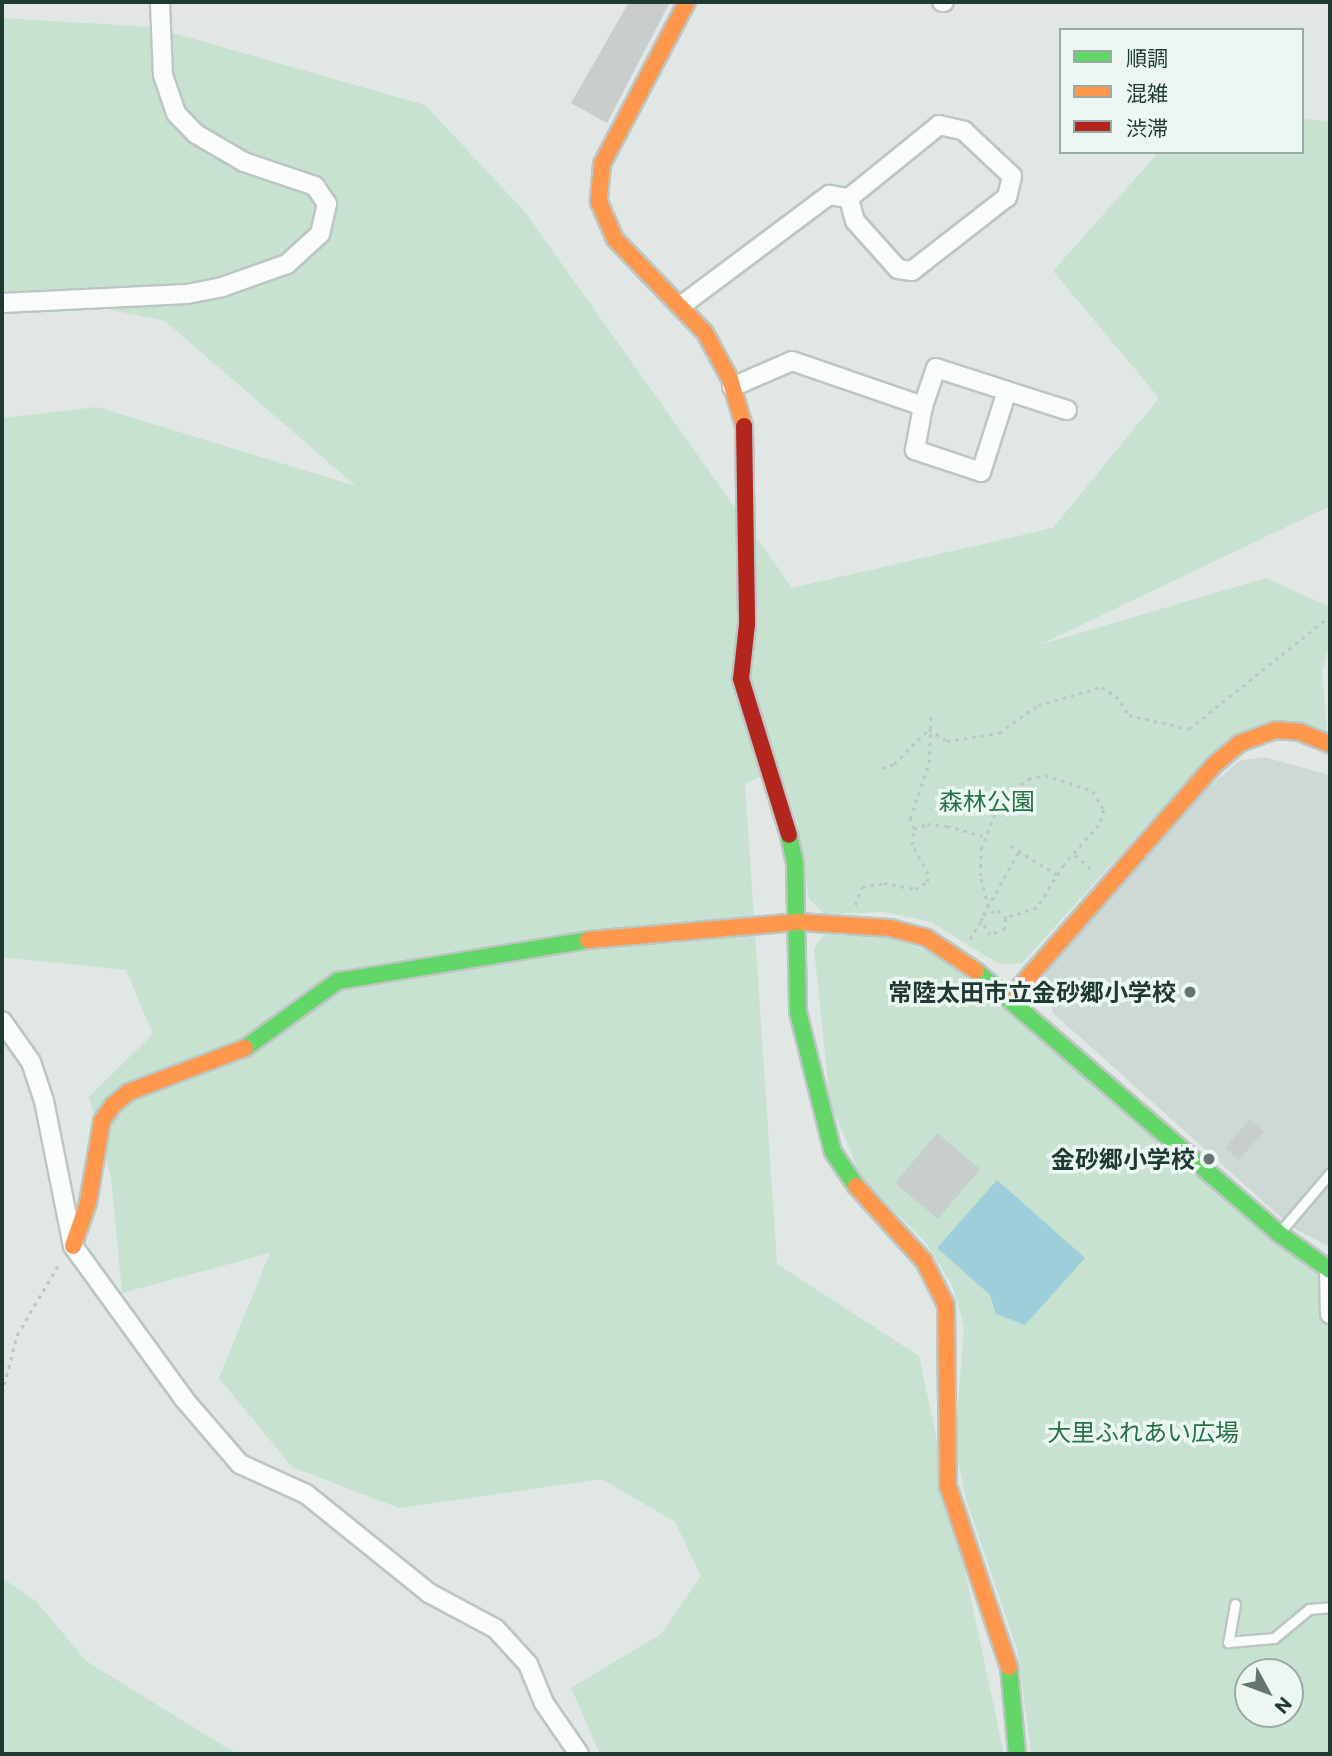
<!DOCTYPE html>
<html>
<head>
<meta charset="utf-8">
<style>
  body { margin:0 }
  #map { position:relative; width:1332px; height:1756px; overflow:hidden; background:#e0e7e4; font-family:Commissioner,"Noto Sans JP",sans-serif }
  div>[style] { position:absolute }
  [style*='--x'] { left:calc(var(--x)*1px); top:calc(var(--y)*1px); width:calc(var(--w)*1px); rotate:calc(var(--a)*1deg) }
  .built>* { inset:0; background:#cdd9d4 }
  .green>* { inset:0; background:#c7e2d0 }
  .water>* { inset:0; background:#9dced9 }
  .building>* { inset:0; background:#c7cecb }
  .path>* { height:2.5px; margin-top:-1.25px; transform-origin:0; background:repeating-linear-gradient(90deg,#bec7c5 0 3.5px,transparent 0 8.5px) }
  .roads { filter:drop-shadow(2px 0 #bcc6c3) drop-shadow(-2px 0 #bcc6c3) drop-shadow(0 2px #bcc6c3) drop-shadow(0 -2px #bcc6c3) }
  .lane>* { height:9px; margin:-4.5px; padding:0 4.5px; transform-origin:4.5px; border-radius:4.5px; background:#fafbfb }
  .street>* { height:18px; margin:-9px; padding:0 9px; transform-origin:9px; border-radius:9px; background:#fafbfb }
  .fast>* { height:16px; margin:-8px; padding:0 8px; transform-origin:8px; border-radius:8px; background:#63d668 }
  .slow>* { height:16px; margin:-8px; padding:0 8px; transform-origin:8px; border-radius:8px; background:#ff974d }
  .jam>* { height:16px; margin:-8px; padding:0 8px; transform-origin:8px; border-radius:8px; background:#b3261e }
  .dots>* { width:19px; height:19px; translate:-50% -50%; box-sizing:border-box; border:4px solid #edf7f2; border-radius:50% }
  span { translate:-50% -50%; white-space:nowrap; text-align:center; line-height:1.15; -webkit-text-stroke:7px #edf7f2; paint-order:stroke }
  .park-label { font-size:24px; color:#267346 }
  .poi-label { font-size:24px; color:#1e3a33; font-weight:700 }
  .right { translate:-100% -50%; text-align:right }
  .frame { position:absolute; inset:0; border:4px solid #1e3a33; pointer-events:none }
  .legend { position:absolute; left:1059px; top:28px; width:245px; height:126px; box-sizing:border-box; background:#edf7f2; border:2px solid #9aaba6; margin:0; padding:9px 12px; list-style:none; font-size:21px; color:#1e3a33 }
  .legend li { display:flex; align-items:center; gap:14px; height:35px }
  .legend b { width:35px; border:2px solid #9aaba6 }
  .north { position:absolute; left:1234px; top:1658px; width:70px; height:70px; box-sizing:border-box; background:#edf7f2; border:2px solid #9aaba6; border-radius:50%; rotate:131deg; font-size:19px; font-weight:700; line-height:28px; text-align:center; color:#1e3a33 }
  .north::after { content:''; display:block; margin:auto; width:24px; height:32px; background:#627771; clip-path:polygon(50% 0,100% 100%,50% 72%,0 100%) }
</style>
</head>
<body>
<div id="map">
  <div class="built">
    <div style="clip-path:polygon(1264px 757px,1330px 775px,1330px 1247px,1293px 1228px,1053px 1013px,1045px 972px,1202px 793px,1239px 761px)"></div>
  </div>
  <div class="green">
    <div style="clip-path:polygon(2px 18px,152px 27px,425px 105px,525px 212px,792px 588px,1053px 528px,1159px 398px,1053px 271px,1159px 152px,1302px 152px,1302px 119px,1330px 121px,1330px 506px,1039px 645px,1266px 578px,1330px 607px,1330px 641px,1322px 672px,1327px 733px,1213px 752px,1022px 963px,999px 964px,931px 922px,885px 912px,824px 914px,809px 899px,798px 824px,779px 768px,745px 784px,777px 1264px,919px 1356px,1004px 1754px,600px 1754px,571px 1688px,661px 1634px,701px 1576px,675px 1522px,602px 1479px,399px 1508px,292px 1467px,219px 1378px,270px 1253px,122px 1293px,111px 1177px,89px 1097px,153px 1034px,126px 970px,2px 957px,2px 418px,97px 407px,356px 486px,165px 321px,41px 295px,2px 292px)"></div>
    <div style="clip-path:polygon(evenodd,825px 934px,883px 935px,937px 954px,1330px 1283px,1330px 1754px,1031px 1754px,1018px 1652px,966px 1499px,955px 1446px,964px 1326px,953px 1287px,927px 1244px,862px 1178px,830px 1103px,814px 948px,825px 934px,1248px 1672px,1290px 1672px,1290px 1714px,1248px 1714px,1248px 1672px)"></div>
    <div style="clip-path:polygon(2px 1578px,36px 1601px,86px 1661px,237px 1754px,2px 1754px)"></div>
  </div>
  <div class="water">
    <div style="clip-path:polygon(997px 1180px,1085px 1258px,1025px 1325px,996px 1314px,990px 1295px,937px 1248px)"></div>
  </div>
  <div class="building">
    <div style="clip-path:polygon(629px 2px,670px 2px,607px 123px,571px 103px)"></div>
    <div style="clip-path:polygon(1250px 1119px,1264px 1131px,1239px 1160px,1225px 1148px)"></div>
    <div style="clip-path:polygon(937px 1133px,980px 1169px,938px 1219px,895px 1183px)"></div>
  </div>
  <div class="path">
    <div style="--x:882;--y:768;--w:13;--a:-18"></div>
    <div style="--x:894;--y:764;--w:49;--a:-45"></div>
    <div style="--x:929;--y:729;--w:22;--a:34"></div>
    <div style="--x:947;--y:741;--w:53;--a:-8.7"></div>
    <div style="--x:999;--y:733;--w:48;--a:-35.7"></div>
    <div style="--x:1038;--y:705;--w:66;--a:-15.7"></div>
    <div style="--x:1102;--y:687;--w:17;--a:33"></div>
    <div style="--x:1116;--y:696;--w:23;--a:56"></div>
    <div style="--x:1129;--y:715;--w:62;--a:13.1"></div>
    <div style="--x:1189;--y:729;--w:174;--a:-38.7"></div>
    <div style="--x:914;--y:829;--w:11;--a:-112"></div>
    <div style="--x:910;--y:819;--w:59;--a:-71.3"></div>
    <div style="--x:929;--y:763;--w:49;--a:-87.7"></div>
    <div style="--x:1011;--y:846;--w:55;--a:31.7"></div>
    <div style="--x:1075;--y:855;--w:25;--a:40"></div>
    <div style="--x:855;--y:905;--w:19;--a:-69"></div>
    <div style="--x:862;--y:887;--w:22;--a:-10"></div>
    <div style="--x:884;--y:883;--w:32;--a:11"></div>
    <div style="--x:915;--y:889;--w:14;--a:-30"></div>
    <div style="--x:927;--y:882;--w:8;--a:-83"></div>
    <div style="--x:928;--y:874;--w:33;--a:-119"></div>
    <div style="--x:912;--y:845;--w:16;--a:-83"></div>
    <div style="--x:914;--y:829;--w:14;--a:-21"></div>
    <div style="--x:927;--y:824;--w:20;--a:6"></div>
    <div style="--x:947;--y:826;--w:39;--a:15"></div>
    <div style="--x:988;--y:907;--w:32;--a:-104"></div>
    <div style="--x:980;--y:876;--w:27;--a:-88"></div>
    <div style="--x:981;--y:849;--w:53;--a:-68.8"></div>
    <div style="--x:1000;--y:800;--w:35;--a:-37"></div>
    <div style="--x:1028;--y:779;--w:17;--a:-13"></div>
    <div style="--x:1045;--y:775;--w:51;--a:18.4"></div>
    <div style="--x:1093;--y:791;--w:22;--a:60"></div>
    <div style="--x:1104;--y:810;--w:16;--a:108"></div>
    <div style="--x:1099;--y:825;--w:53;--a:131.2"></div>
    <div style="--x:1064;--y:865;--w:51;--a:122.1"></div>
    <div style="--x:1037;--y:908;--w:33;--a:162"></div>
    <div style="--x:983;--y:915;--w:16;--a:-18"></div>
    <div style="--x:998;--y:910;--w:11;--a:45"></div>
    <div style="--x:1006;--y:918;--w:11;--a:95"></div>
    <div style="--x:1005;--y:929;--w:16;--a:158"></div>
    <div style="--x:990;--y:935;--w:17;--a:-123"></div>
    <div style="--x:981;--y:921;--w:6;--a:-72"></div>
    <div style="--x:983;--y:915;--w:73;--a:-60.6"></div>
    <div style="--x:970;--y:939;--w:21;--a:-59"></div>
    <div style="--x:2;--y:1393;--w:60;--a:-75.5"></div>
    <div style="--x:17;--y:1335;--w:85;--a:-59.5"></div>
  </div>
  <div class="roads">
    <div class="lane">
      <div style="--x:1279;--y:1233;--w:79;--a:-49.6"></div>
      <div style="--x:1235;--y:1604;--w:39;--a:100"></div>
      <div style="--x:1228;--y:1642;--w:46;--a:-5"></div>
      <div style="--x:1274;--y:1638;--w:45;--a:-39.6"></div>
      <div style="--x:1309;--y:1609;--w:21;--a:-5"></div>
    </div>
    <div class="street">
      <div style="--x:942;--y:2;--w:2;--a:0"></div>
      <div style="--x:2;--y:303;--w:185;--a:-2.8"></div>
      <div style="--x:187;--y:294;--w:36;--a:-11"></div>
      <div style="--x:222;--y:287;--w:69;--a:-19.5"></div>
      <div style="--x:287;--y:264;--w:45;--a:-42.3"></div>
      <div style="--x:320;--y:234;--w:31;--a:-77"></div>
      <div style="--x:327;--y:204;--w:22;--a:-124"></div>
      <div style="--x:315;--y:186;--w:75;--a:-161.3"></div>
      <div style="--x:244;--y:162;--w:56;--a:-149.7"></div>
      <div style="--x:196;--y:134;--w:29;--a:-134"></div>
      <div style="--x:176;--y:113;--w:40;--a:-108.9"></div>
      <div style="--x:163;--y:75;--w:73;--a:-92.4"></div>
      <div style="--x:682;--y:305;--w:184;--a:-36.8"></div>
      <div style="--x:829;--y:195;--w:20;--a:9"></div>
      <div style="--x:849;--y:198;--w:116;--a:-39"></div>
      <div style="--x:939;--y:125;--w:26;--a:13"></div>
      <div style="--x:964;--y:131;--w:66;--a:43.2"></div>
      <div style="--x:1012;--y:176;--w:22;--a:103"></div>
      <div style="--x:1007;--y:197;--w:120;--a:142.1"></div>
      <div style="--x:912;--y:271;--w:14;--a:-172"></div>
      <div style="--x:898;--y:269;--w:64;--a:-131.9"></div>
      <div style="--x:855;--y:221;--w:24;--a:-105"></div>
      <div style="--x:732;--y:387;--w:65;--a:-23.4"></div>
      <div style="--x:792;--y:361;--w:139;--a:19"></div>
      <div style="--x:923;--y:406;--w:40;--a:-71.1"></div>
      <div style="--x:936;--y:368;--w:75;--a:17.9"></div>
      <div style="--x:1007;--y:391;--w:85;--a:107.8"></div>
      <div style="--x:981;--y:472;--w:70;--a:-161.6"></div>
      <div style="--x:915;--y:450;--w:45;--a:-79.7"></div>
      <div style="--x:1007;--y:391;--w:63;--a:17.6"></div>
      <div style="--x:2;--y:1021;--w:50;--a:54.7"></div>
      <div style="--x:31;--y:1062;--w:41;--a:71.6"></div>
      <div style="--x:44;--y:1101;--w:148;--a:78.7"></div>
      <div style="--x:73;--y:1246;--w:189;--a:54"></div>
      <div style="--x:184;--y:1399;--w:86;--a:49.3"></div>
      <div style="--x:240;--y:1464;--w:72;--a:24.4"></div>
      <div style="--x:306;--y:1494;--w:158;--a:38.8"></div>
      <div style="--x:429;--y:1593;--w:76;--a:28.2"></div>
      <div style="--x:496;--y:1629;--w:47;--a:47.6"></div>
      <div style="--x:528;--y:1664;--w:42;--a:67.7"></div>
      <div style="--x:544;--y:1703;--w:62;--a:55.5"></div>
      <div style="--x:1329;--y:1269;--w:45;--a:88.7"></div>
    </div>
    <div class="fast">
      <div style="--x:789;--y:835;--w:29;--a:78"></div>
      <div style="--x:795;--y:863;--w:149;--a:88.8"></div>
      <div style="--x:798;--y:1012;--w:144;--a:76"></div>
      <div style="--x:833;--y:1152;--w:41;--a:55.9"></div>
      <div style="--x:976;--y:971;--w:400;--a:40.9"></div>
      <div style="--x:1278;--y:1233;--w:64;--a:35.4"></div>
      <div style="--x:245;--y:1048;--w:115;--a:-35.8"></div>
      <div style="--x:338;--y:981;--w:253;--a:-9.3"></div>
      <div style="--x:1009;--y:1667;--w:87;--a:84.7"></div>
    </div>
    <div class="slow">
      <div style="--x:687;--y:2;--w:183;--a:117.7"></div>
      <div style="--x:602;--y:164;--w:38;--a:95"></div>
      <div style="--x:599;--y:202;--w:40;--a:66.6"></div>
      <div style="--x:615;--y:239;--w:130;--a:46.2"></div>
      <div style="--x:705;--y:333;--w:52;--a:61.5"></div>
      <div style="--x:730;--y:379;--w:49;--a:73.4"></div>
      <div style="--x:588;--y:940;--w:212;--a:-4.9"></div>
      <div style="--x:799;--y:922;--w:91;--a:3.8"></div>
      <div style="--x:890;--y:928;--w:38;--a:15"></div>
      <div style="--x:927;--y:938;--w:59;--a:34"></div>
      <div style="--x:1011;--y:997;--w:310;--a:-48.8"></div>
      <div style="--x:1215;--y:764;--w:33;--a:-40"></div>
      <div style="--x:1240;--y:743;--w:38;--a:-20"></div>
      <div style="--x:1276;--y:730;--w:24;--a:5"></div>
      <div style="--x:1300;--y:732;--w:32;--a:22"></div>
      <div style="--x:856;--y:1186;--w:101;--a:47.8"></div>
      <div style="--x:924;--y:1261;--w:49;--a:63.4"></div>
      <div style="--x:946;--y:1305;--w:181;--a:89.4"></div>
      <div style="--x:948;--y:1486;--w:191;--a:71.4"></div>
      <div style="--x:73;--y:1246;--w:46;--a:-70.8"></div>
      <div style="--x:88;--y:1203;--w:83;--a:-80.3"></div>
      <div style="--x:102;--y:1121;--w:19;--a:-55"></div>
      <div style="--x:113;--y:1105;--w:21;--a:-39"></div>
      <div style="--x:129;--y:1092;--w:124;--a:-20.8"></div>
    </div>
    <div class="jam">
      <div style="--x:744;--y:426;--w:198;--a:89.1"></div>
      <div style="--x:747;--y:624;--w:55;--a:96.2"></div>
      <div style="--x:741;--y:679;--w:163;--a:72.9"></div>
    </div>
  </div>
  <div class="dots">
    <div style="left:1190px;top:992px;background:#627771"></div>
    <div style="left:1209px;top:1159px;background:#627771"></div>
  </div>
  <div class="park-label">
    <span style="left:987px;top:801px">森林公園</span>
    <span style="left:1143px;top:1432px">大里ふれあい広場</span>
  </div>
  <div class="poi-label">
    <span class="right" style="left:1176px;top:992px">常陸太田市立金砂郷小学校</span>
    <span class="right" style="left:1195px;top:1159px">金砂郷小学校</span>
  </div>
  <div class="frame"></div>
  <ul class="legend">
  <li><b style="height:9px;background:#63d668"></b>順調</li>
  <li><b style="height:9px;background:#ff974d"></b>混雑</li>
  <li><b style="height:9px;background:#b3261e"></b>渋滞</li>
  </ul>
  <div class="north">N</div>
</div>
</body>
</html>
